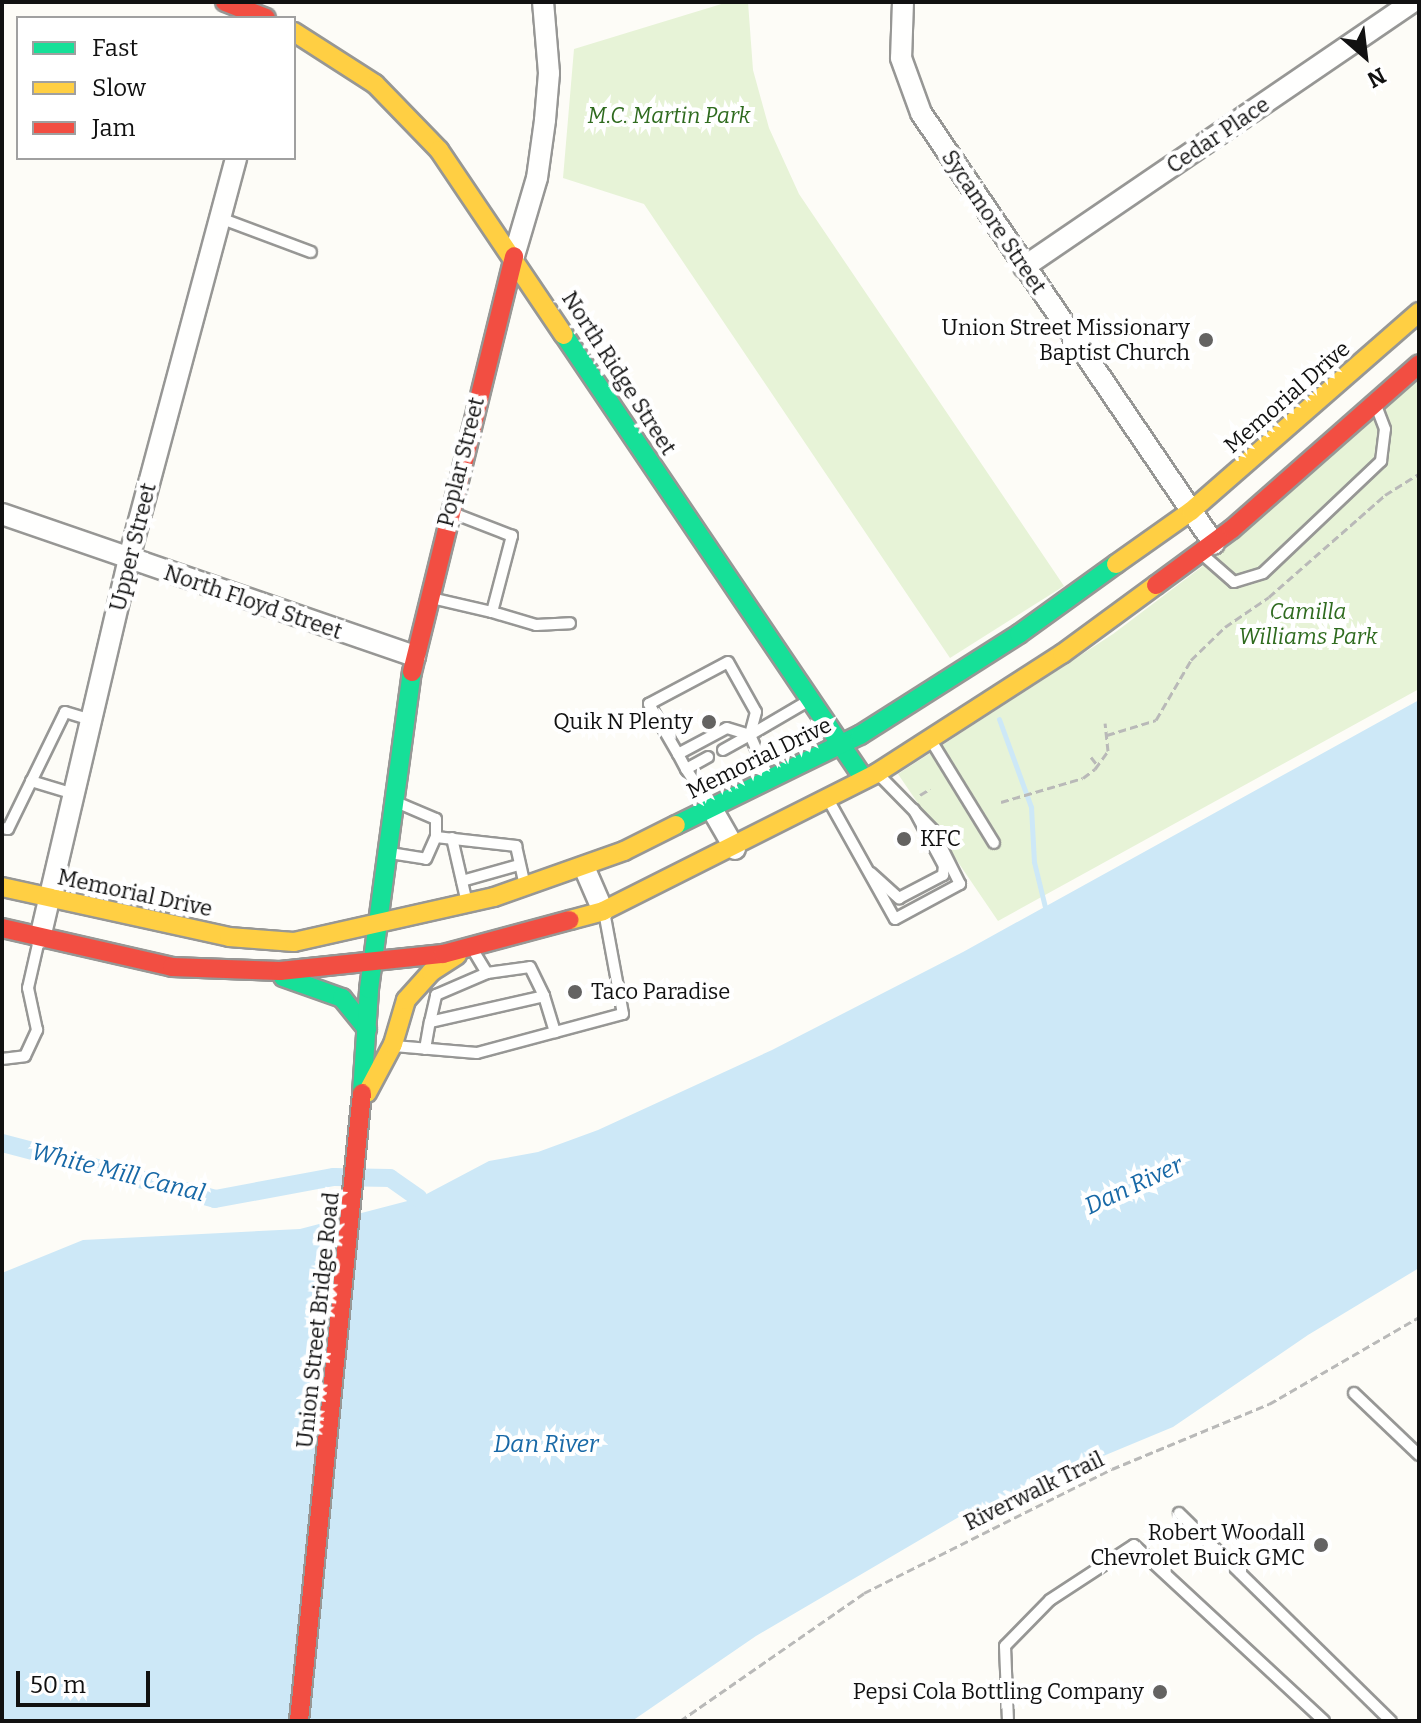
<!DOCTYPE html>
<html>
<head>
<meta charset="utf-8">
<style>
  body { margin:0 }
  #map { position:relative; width:1421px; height:1723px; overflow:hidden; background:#fdfcf7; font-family:Bitter,serif }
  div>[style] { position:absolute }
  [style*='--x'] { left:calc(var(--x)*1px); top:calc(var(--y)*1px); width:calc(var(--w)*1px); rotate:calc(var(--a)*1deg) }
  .green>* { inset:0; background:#e7f3d7 }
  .water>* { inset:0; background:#cde8f7 }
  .stream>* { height:5px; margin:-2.5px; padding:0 2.5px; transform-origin:2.5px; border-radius:2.5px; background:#cde8f7 }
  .canal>* { height:18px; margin:-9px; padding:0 9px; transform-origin:9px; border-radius:9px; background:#cde8f7 }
  .path>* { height:3px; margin-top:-1.5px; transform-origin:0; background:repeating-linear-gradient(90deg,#b9b9b8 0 8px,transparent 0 12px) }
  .roads { filter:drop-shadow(2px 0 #979795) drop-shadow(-2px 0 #979795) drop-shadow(0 2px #979795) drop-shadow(0 -2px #979795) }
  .lane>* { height:10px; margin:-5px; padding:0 5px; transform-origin:5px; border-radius:5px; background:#fffffe }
  .street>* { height:20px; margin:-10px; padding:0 10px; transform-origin:10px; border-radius:10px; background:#fffffe }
  .fast>* { height:18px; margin:-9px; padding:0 9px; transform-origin:9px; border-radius:9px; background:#16e098 }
  .slow>* { height:18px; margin:-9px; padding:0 9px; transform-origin:9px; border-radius:9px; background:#ffcf43 }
  .jam>* { height:18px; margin:-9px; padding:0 9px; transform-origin:9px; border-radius:9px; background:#f24e42 }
  .dots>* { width:22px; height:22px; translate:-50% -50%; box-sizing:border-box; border:4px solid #fff; border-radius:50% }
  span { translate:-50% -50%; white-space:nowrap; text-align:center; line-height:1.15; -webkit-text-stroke:8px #fff; paint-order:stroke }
  .park-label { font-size:22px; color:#2f6b1f; font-style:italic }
  .street-label { font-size:22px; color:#111 }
  .poi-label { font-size:22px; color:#111 }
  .right { translate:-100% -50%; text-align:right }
  .left { translate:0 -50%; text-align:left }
  .water-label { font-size:24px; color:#1768a6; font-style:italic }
  .frame { position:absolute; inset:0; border:4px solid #111; pointer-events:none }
  .legend { position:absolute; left:16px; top:16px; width:280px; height:144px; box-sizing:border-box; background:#fff; border:2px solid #a0a0a0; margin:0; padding:10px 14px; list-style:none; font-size:24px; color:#111 }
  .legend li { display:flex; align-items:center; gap:16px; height:40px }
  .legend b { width:40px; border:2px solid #a0a0a0 }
  .north { position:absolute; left:1325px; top:16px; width:80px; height:80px; -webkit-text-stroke:6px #fff; paint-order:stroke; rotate:152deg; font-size:22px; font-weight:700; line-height:32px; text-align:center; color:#111 }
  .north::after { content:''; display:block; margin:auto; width:28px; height:36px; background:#111; clip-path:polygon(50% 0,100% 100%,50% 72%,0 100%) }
  .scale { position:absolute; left:16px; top:1671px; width:134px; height:36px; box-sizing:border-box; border:4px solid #111; border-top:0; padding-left:10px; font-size:24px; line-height:28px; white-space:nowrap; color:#111; -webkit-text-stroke:6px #fff; paint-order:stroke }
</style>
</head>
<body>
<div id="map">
  <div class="green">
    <div style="clip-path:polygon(728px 2px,748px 2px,753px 70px,769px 128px,799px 194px,1064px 586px,950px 658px,644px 204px,563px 178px,574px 49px)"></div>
    <div style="clip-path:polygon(1419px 379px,1419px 689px,998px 921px,898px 774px,1113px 634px,1224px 550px)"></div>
  </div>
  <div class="water">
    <div style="clip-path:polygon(1419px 700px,1419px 1268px,1308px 1335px,1173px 1427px,964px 1514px,756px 1636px,632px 1721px,2px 1721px,2px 1273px,83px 1240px,300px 1229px,419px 1198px,489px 1161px,538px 1152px,598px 1130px,772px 1050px,963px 952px)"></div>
  </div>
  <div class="stream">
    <div style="--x:999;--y:719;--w:94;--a:70"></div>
    <div style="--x:1031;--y:807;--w:55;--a:86.9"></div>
    <div style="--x:1034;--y:862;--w:46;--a:76.3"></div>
  </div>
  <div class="canal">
    <div style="--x:2;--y:1143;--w:220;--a:14.7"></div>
    <div style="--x:215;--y:1199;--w:121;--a:-10.5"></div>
    <div style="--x:334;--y:1177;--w:56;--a:1"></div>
    <div style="--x:390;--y:1178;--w:35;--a:35"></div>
  </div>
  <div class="path">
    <div style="--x:1107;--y:735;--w:51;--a:-17"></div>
    <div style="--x:1156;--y:720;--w:69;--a:-59.7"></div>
    <div style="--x:1191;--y:660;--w:47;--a:-44.1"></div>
    <div style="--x:1225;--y:627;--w:53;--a:-34.3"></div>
    <div style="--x:1269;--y:597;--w:154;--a:-41.3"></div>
    <div style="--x:1385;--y:495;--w:40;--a:-32"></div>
    <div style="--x:1091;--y:757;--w:11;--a:52"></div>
    <div style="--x:920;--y:795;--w:12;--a:-31"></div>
    <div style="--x:1001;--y:802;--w:85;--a:-16.3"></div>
    <div style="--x:1083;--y:778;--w:15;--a:-37"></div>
    <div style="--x:1095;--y:769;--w:22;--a:-54"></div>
    <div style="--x:1108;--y:751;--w:28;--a:-96"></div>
    <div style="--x:680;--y:1721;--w:224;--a:-34.8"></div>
    <div style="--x:864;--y:1593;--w:277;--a:-26.6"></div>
    <div style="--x:1112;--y:1469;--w:170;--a:-22.5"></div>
    <div style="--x:1269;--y:1404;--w:173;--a:-30.1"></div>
  </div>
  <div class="roads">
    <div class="lane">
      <div style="--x:220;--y:218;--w:97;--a:20.5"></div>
      <div style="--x:1203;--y:555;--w:41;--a:41.1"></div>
      <div style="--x:1234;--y:582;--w:30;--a:-17"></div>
      <div style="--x:1263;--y:573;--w:163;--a:-43.5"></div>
      <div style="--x:1381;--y:461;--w:32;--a:-83"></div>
      <div style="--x:1385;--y:429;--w:25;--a:-111"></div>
      <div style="--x:427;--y:597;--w:67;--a:13"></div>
      <div style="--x:492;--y:612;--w:79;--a:-75.3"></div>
      <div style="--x:512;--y:536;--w:66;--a:-158.8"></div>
      <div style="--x:492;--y:612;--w:46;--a:16.5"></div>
      <div style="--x:536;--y:625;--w:34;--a:-3"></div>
      <div style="--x:930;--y:739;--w:122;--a:58.4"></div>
      <div style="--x:723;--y:750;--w:31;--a:-29"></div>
      <div style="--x:750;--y:735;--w:45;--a:66.3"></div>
      <div style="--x:678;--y:754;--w:58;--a:-120.1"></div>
      <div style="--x:649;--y:704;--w:89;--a:-28"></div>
      <div style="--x:728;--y:662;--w:57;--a:60.8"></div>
      <div style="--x:756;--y:712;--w:24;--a:105"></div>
      <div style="--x:708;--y:757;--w:25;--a:151"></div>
      <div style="--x:686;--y:769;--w:45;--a:56.7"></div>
      <div style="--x:686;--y:769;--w:17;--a:-118"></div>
      <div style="--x:678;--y:754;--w:55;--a:-28"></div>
      <div style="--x:727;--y:728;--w:24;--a:17"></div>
      <div style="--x:750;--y:735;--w:67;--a:-30.4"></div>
      <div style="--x:31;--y:781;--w:45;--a:16.8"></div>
      <div style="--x:700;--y:790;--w:69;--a:-27.7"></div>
      <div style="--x:829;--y:801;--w:135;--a:60.8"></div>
      <div style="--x:895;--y:919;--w:74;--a:-28.3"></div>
      <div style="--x:960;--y:884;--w:60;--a:-116.6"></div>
      <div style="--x:933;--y:830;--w:77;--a:-134.5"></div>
      <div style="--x:396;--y:802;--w:43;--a:23"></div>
      <div style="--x:436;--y:819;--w:18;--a:90"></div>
      <div style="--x:2;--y:828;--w:6;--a:9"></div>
      <div style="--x:8;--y:829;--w:130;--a:-64"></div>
      <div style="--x:65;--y:712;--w:27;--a:17"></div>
      <div style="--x:452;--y:838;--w:67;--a:77"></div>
      <div style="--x:390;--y:853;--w:36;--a:9"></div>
      <div style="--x:426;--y:859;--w:24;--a:-66"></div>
      <div style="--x:436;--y:837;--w:81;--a:6.4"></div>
      <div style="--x:516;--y:846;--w:41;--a:77.3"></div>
      <div style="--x:871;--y:873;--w:38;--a:42"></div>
      <div style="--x:899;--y:898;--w:50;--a:-27.6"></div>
      <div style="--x:943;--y:875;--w:9;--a:-84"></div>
      <div style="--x:944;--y:866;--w:64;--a:-118.2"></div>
      <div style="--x:462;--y:881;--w:59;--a:-15.7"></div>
      <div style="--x:473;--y:950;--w:27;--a:59"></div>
      <div style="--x:487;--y:973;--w:43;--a:-7.9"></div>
      <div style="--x:530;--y:967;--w:32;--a:64"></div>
      <div style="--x:430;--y:1022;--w:28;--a:-77"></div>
      <div style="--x:436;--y:995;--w:56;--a:-23.3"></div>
      <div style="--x:394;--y:1046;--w:83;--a:4.8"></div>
      <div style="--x:477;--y:1053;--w:151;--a:-15"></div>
      <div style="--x:623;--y:1014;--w:105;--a:-100.5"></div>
      <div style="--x:425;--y:1049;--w:27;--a:-80"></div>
      <div style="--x:430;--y:1022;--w:117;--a:-12.8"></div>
      <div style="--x:544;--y:996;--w:38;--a:73"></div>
      <div style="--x:2;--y:1059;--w:23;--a:-7"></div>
      <div style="--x:25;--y:1056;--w:29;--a:-65"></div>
      <div style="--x:37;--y:1030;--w:43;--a:-102.1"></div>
      <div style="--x:28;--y:988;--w:49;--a:-77.1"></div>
      <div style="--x:1354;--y:1393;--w:90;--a:43.6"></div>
      <div style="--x:1179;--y:1513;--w:297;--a:44.5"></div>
      <div style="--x:1008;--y:1721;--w:75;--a:-92.3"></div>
      <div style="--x:1005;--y:1646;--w:64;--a:-45.6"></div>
      <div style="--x:1050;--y:1600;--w:100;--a:-33.2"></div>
      <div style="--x:1134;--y:1545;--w:259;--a:42.8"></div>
    </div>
    <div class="street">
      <div style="--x:903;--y:2;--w:56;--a:92"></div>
      <div style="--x:901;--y:58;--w:59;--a:70"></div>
      <div style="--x:921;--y:113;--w:521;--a:55.79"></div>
      <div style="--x:514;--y:256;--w:81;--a:-73.6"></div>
      <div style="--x:537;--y:178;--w:59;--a:-82.1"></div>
      <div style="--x:545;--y:120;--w:47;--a:-85.1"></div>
      <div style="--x:549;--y:73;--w:71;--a:-94.8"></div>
      <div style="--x:1024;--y:267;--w:470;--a:-34.3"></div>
      <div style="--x:2;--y:514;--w:437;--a:19"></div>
      <div style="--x:712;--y:809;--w:46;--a:60.1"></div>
      <div style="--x:584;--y:867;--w:48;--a:66.6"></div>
      <div style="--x:40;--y:938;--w:390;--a:-76.8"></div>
      <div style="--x:129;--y:558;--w:414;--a:-75"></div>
    </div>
    <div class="fast">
      <div style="--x:564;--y:335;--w:536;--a:55.95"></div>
      <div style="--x:676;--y:825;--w:205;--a:-26.1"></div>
      <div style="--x:860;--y:735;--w:188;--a:-32.4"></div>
      <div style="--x:1019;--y:634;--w:120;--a:-35.8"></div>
      <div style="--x:283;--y:977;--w:63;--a:19.6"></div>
      <div style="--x:342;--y:998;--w:40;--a:51"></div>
      <div style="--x:362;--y:1093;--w:104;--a:-86.1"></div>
      <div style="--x:369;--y:989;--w:320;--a:-82.3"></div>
    </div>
    <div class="slow">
      <div style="--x:294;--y:32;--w:96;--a:32.7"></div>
      <div style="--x:375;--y:84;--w:92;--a:45.9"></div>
      <div style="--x:439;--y:150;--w:223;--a:56"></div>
      <div style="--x:1116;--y:564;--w:92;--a:-35.2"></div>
      <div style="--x:1191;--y:511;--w:303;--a:-41.1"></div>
      <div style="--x:2;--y:887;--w:232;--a:12.4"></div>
      <div style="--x:229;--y:937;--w:65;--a:4.4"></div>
      <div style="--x:294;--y:942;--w:205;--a:-12.7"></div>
      <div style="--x:494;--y:897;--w:138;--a:-19.5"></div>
      <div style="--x:624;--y:851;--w:58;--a:-26.6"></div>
      <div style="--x:570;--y:920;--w:34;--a:-15"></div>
      <div style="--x:603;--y:911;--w:307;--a:-26.7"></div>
      <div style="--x:877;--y:773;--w:220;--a:-32.8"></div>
      <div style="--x:1062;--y:654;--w:117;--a:-36.3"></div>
      <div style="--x:367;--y:1093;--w:55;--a:-62"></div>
      <div style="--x:393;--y:1044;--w:46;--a:-73.5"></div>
      <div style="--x:406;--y:1000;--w:38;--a:-48"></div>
      <div style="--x:431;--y:972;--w:31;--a:-33"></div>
    </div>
    <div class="jam">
      <div style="--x:225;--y:2;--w:44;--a:21.3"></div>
      <div style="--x:1156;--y:585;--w:94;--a:-36.4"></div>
      <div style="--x:1232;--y:529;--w:249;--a:-41.4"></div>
      <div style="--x:412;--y:672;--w:428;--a:-76.2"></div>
      <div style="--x:2;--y:928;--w:174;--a:12.9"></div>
      <div style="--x:172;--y:967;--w:108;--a:2.1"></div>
      <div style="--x:280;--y:971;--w:164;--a:-6"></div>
      <div style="--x:443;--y:954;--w:131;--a:-15"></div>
      <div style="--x:299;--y:1721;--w:631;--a:-84.27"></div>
    </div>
  </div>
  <div class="dots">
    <div style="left:1206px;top:340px;background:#646362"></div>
    <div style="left:709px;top:722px;background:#646362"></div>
    <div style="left:904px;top:839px;background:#646362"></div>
    <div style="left:575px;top:992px;background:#646362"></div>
    <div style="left:1321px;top:1545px;background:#646362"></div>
    <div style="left:1160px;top:1692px;background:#646362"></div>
  </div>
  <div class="park-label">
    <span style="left:669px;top:116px">M.C. Martin Park</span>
    <span style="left:1308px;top:624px">Camilla<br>Williams Park</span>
  </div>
  <div class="street-label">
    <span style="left:1218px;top:135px;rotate:-34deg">Cedar Place</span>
    <span style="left:994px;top:222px;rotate:56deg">Sycamore Street</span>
    <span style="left:619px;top:373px;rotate:57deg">North Ridge Street</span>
    <span style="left:1287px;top:397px;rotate:-41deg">Memorial Drive</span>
    <span style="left:461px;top:462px;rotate:-76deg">Poplar Street</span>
    <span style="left:133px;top:547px;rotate:-76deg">Upper Street</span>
    <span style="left:253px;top:602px;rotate:19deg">North Floyd Street</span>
    <span style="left:759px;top:758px;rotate:-26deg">Memorial Drive</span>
    <span style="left:135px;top:893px;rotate:12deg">Memorial Drive</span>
    <span style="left:318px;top:1320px;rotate:-84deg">Union Street Bridge Road</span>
    <span style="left:1034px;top:1491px;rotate:-26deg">Riverwalk Trail</span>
  </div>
  <div class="poi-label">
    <span class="right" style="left:1190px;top:340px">Union Street Missionary<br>Baptist Church</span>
    <span class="right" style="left:693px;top:722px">Quik N Plenty</span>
    <span class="left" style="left:920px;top:839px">KFC</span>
    <span class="left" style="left:591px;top:992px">Taco Paradise</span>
    <span class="right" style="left:1305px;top:1545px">Robert Woodall<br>Chevrolet Buick GMC</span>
    <span class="right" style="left:1144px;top:1692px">Pepsi Cola Bottling Company</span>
  </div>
  <div class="water-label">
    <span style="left:118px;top:1173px;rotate:14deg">White Mill Canal</span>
    <span style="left:1134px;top:1186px;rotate:-25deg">Dan River</span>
    <span style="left:546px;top:1445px">Dan River</span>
  </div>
  <div class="frame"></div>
  <ul class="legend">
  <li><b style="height:10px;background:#16e098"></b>Fast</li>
  <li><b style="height:10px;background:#ffcf43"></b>Slow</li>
  <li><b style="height:10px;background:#f24e42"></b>Jam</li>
  </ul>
  <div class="north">N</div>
  <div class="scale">50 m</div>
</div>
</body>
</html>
